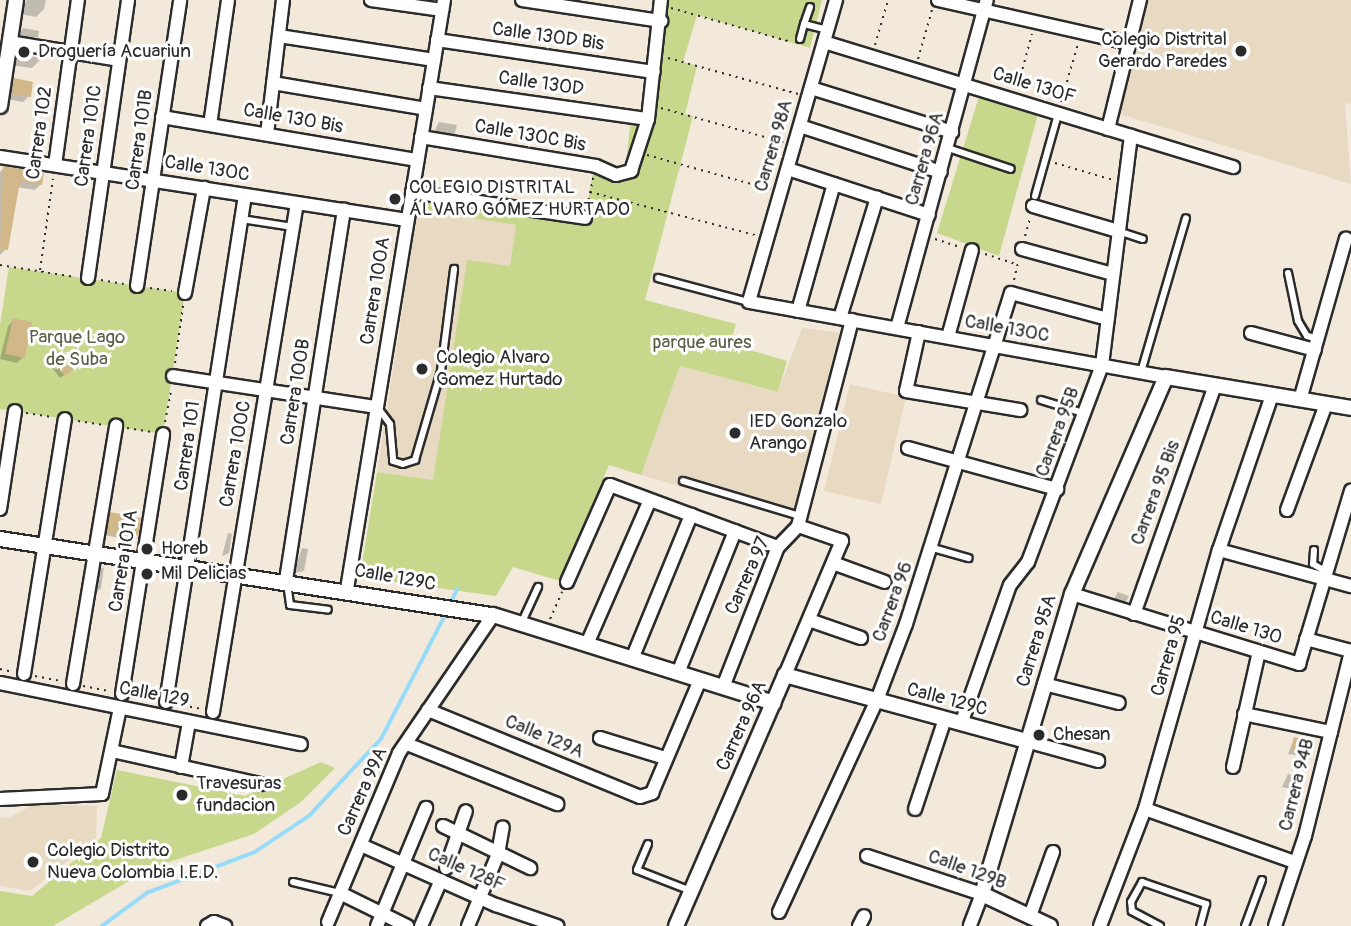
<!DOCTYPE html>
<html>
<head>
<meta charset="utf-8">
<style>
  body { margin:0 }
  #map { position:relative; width:1351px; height:926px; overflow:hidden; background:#f2e9db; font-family:Pangolin,sans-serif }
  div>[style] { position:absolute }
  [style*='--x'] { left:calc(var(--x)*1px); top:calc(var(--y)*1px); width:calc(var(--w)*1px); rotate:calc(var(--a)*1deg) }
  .built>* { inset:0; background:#e8dac2 }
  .green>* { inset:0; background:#c7d88d }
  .shadow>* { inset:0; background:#0003 }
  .stream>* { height:3.5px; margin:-1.75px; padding:0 1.75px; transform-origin:1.75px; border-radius:1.75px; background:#97dbf9 }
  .building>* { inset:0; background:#d2b788 }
  .path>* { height:2px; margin-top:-1px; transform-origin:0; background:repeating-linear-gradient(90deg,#2b2b2b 0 2px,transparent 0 7px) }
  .roads { filter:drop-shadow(2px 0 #2b2b2b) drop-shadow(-2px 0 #2b2b2b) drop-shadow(0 2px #2b2b2b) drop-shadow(0 -2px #2b2b2b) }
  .service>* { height:6px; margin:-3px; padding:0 3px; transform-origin:3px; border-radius:3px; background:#fff }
  .minor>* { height:12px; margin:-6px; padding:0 6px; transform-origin:6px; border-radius:6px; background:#fff }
  .tertiary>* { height:14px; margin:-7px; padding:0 7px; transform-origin:7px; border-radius:7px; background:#fff }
  .dots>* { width:19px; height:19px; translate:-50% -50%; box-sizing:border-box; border:4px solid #fff; border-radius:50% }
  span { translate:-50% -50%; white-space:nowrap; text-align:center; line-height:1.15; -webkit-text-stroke:6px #fff; paint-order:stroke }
  .street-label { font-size:19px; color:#2b2b2b }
  .poi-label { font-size:19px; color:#2b2b2b }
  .right { translate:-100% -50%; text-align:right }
  .left { translate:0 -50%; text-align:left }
  .park-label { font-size:19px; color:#5a5f48 }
</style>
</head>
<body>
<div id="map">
  <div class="built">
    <div style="clip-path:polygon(1145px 0,1351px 0,1351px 104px,1345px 103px,1351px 184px,1113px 112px)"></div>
    <div style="clip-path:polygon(418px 210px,516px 225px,510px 267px,467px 261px,433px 481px,377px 472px)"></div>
    <div style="clip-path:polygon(802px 328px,841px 333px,792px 519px,641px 475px,680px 366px,778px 392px)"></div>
    <div style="clip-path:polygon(850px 384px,906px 397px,881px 504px,824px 491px)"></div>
    <div style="clip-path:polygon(34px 804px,97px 806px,96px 839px,30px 891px,0 886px,0 817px,9px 818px)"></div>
  </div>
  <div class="green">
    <div style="clip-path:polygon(654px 0,822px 0,810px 48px,697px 15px,683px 62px,697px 66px,685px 114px,693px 116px,645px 300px,736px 324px,730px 344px,787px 361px,778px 392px,680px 366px,641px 475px,609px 465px,560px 581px,513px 567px,496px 596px,360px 577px,377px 472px,433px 480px,467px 260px,510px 266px,516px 225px,418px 210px,422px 193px,585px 218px,595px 161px,625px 173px,631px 116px,648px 119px,661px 22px,649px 19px)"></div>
    <div style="clip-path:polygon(980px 93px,1038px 114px,999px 256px,937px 233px)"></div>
    <div style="clip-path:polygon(9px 267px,185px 293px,163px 434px,0 409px,0 325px)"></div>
    <div style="clip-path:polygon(321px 762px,335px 768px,301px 802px,254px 834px,151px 868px,53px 926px,0 926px,0 891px,32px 896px,101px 838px,117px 770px,245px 796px)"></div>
  </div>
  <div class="shadow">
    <div style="clip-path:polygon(27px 0,46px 0,44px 9px,36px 17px,20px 14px)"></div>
    <div style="clip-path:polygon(23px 28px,39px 31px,38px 37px,18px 38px)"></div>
    <div style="clip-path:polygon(19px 54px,40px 58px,40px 60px,32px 68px,10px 65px)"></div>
    <div style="clip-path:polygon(14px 80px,29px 96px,23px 102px,6px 99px)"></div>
    <div style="clip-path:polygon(439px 122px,457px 125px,455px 133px,452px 137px,433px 134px)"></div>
    <div style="clip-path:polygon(4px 168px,41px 184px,35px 190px,17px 187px,6px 249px,0 255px,0 172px)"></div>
    <div style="clip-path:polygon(14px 320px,23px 357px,17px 363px,0 359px,8px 326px)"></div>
    <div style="clip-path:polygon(50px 357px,67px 373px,60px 378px,47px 361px)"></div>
    <div style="clip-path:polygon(111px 514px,136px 537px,133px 541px,105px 535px)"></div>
    <div style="clip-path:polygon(228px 533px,232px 534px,229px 553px,222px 556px)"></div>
    <div style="clip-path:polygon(302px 548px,308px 549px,304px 571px,294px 573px)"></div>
    <div style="clip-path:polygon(104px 567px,101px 588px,93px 596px,94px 574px)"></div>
    <div style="clip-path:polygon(1118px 592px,1129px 596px,1124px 605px,1112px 602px)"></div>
    <div style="clip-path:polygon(1294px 739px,1309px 754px,1306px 757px,1288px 754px)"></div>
    <div style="clip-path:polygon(1288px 774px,1302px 777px,1297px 790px,1282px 787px)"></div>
  </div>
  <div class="stream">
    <div style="--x:451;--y:603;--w:15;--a:-67"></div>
    <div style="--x:102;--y:926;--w:56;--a:-36.3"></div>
    <div style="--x:147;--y:893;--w:116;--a:-20.8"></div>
    <div style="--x:255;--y:852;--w:65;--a:-33.7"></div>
    <div style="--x:309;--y:816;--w:105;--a:-46.9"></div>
    <div style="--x:381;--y:739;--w:145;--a:-62.6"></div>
  </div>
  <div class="building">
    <div style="clip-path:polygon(14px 78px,33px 82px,31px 97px,12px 94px)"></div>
    <div style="clip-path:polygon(3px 166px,44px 173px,42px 185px,20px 181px,8px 250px,0 249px)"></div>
    <div style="clip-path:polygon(13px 318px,32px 322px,25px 358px,5px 354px)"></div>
    <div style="clip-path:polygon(57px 350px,73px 370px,65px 376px,49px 356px)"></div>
    <div style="clip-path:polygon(110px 512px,141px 518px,138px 538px,107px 532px)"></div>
    <div style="clip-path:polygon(1294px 737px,1314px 741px,1311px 755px,1291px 750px)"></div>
  </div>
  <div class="path">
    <div style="--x:671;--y:8;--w:125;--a:15.8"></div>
    <div style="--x:875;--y:45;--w:47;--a:-73.9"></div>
    <div style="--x:668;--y:58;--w:135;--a:15.5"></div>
    <div style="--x:918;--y:59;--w:51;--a:-74.1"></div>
    <div style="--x:1017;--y:89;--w:57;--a:-74.7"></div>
    <div style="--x:1061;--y:102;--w:60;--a:-73.7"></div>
    <div style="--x:661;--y:108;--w:127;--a:15.6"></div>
    <div style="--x:647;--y:155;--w:128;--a:15.5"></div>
    <div style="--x:1055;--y:163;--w:60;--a:16.3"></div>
    <div style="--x:590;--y:192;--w:171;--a:14.6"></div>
    <div style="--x:587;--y:207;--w:30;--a:-78"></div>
    <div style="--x:1025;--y:236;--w:19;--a:-74"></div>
    <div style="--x:935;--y:239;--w:26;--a:18"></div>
    <div style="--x:985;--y:254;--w:33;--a:18"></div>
    <div style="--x:0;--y:265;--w:76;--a:9.1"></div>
    <div style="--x:40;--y:270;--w:92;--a:-81.9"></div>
    <div style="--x:101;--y:280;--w:23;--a:10"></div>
    <div style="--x:1014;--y:280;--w:18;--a:-77"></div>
    <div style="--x:150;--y:288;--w:22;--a:8"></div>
    <div style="--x:175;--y:363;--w:58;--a:-82"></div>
    <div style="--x:26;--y:413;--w:26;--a:9"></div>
    <div style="--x:78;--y:421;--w:26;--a:9"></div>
    <div style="--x:165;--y:422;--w:33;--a:-79"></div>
    <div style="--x:127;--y:428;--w:25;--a:9"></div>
    <div style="--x:550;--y:619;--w:30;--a:-66"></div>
    <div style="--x:0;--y:669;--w:13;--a:13"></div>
    <div style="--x:35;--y:676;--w:26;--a:11"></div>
    <div style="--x:83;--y:686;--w:26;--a:11"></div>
    <div style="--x:135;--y:696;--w:18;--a:13"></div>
    <div style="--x:176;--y:704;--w:26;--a:11"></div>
  </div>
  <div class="roads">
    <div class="service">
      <div style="--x:810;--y:7;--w:18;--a:109"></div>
      <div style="--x:804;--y:24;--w:25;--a:14"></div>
      <div style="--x:800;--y:39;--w:16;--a:-75"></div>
      <div style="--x:948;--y:148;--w:66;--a:18.4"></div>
      <div style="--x:1035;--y:196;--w:85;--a:-74.3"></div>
      <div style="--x:241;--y:219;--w:53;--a:8.7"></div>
      <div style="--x:1118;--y:231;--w:26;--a:18"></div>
      <div style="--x:1288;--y:273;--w:49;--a:78.2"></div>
      <div style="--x:1298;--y:321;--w:17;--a:59"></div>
      <div style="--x:1307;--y:336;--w:9;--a:13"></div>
      <div style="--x:658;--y:278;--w:94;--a:14.8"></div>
      <div style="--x:1141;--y:372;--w:160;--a:-73.7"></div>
      <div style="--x:1041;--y:400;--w:44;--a:17.2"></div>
      <div style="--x:378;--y:408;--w:20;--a:53"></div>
      <div style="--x:390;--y:424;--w:37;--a:85"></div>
      <div style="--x:393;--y:461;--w:10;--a:17"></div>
      <div style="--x:403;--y:464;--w:13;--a:-18"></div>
      <div style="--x:415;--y:460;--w:93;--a:-73.7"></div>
      <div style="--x:441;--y:371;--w:103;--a:-82.7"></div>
      <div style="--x:683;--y:481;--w:122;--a:16.7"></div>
      <div style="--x:933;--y:548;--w:37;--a:16"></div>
      <div style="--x:1314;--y:550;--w:14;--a:94"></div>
      <div style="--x:1313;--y:564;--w:14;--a:30"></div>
      <div style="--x:287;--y:583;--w:22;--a:82"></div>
      <div style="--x:290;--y:605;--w:38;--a:7"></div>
      <div style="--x:521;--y:624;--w:41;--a:-65.3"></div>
      <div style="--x:648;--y:844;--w:28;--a:113"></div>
      <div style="--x:637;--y:870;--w:58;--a:21.3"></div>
      <div style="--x:293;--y:882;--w:48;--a:13.2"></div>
      <div style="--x:1160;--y:926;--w:32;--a:-152"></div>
      <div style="--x:1132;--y:911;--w:9;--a:-96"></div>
      <div style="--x:1131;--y:902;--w:23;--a:-61"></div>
      <div style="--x:1142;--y:882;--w:68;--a:19"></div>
      <div style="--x:1206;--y:904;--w:23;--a:105"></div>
      <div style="--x:1245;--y:926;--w:49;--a:-69.7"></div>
    </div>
    <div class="minor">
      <div style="--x:371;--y:0;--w:72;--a:8"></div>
      <div style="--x:522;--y:0;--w:141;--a:8.6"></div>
      <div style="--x:836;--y:0;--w:314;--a:106.1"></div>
      <div style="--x:749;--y:302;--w:424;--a:10.2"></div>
      <div style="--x:938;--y:0;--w:196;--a:12.7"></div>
      <div style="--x:279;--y:36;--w:157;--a:8.8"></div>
      <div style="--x:437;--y:40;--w:219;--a:8.4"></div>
      <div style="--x:9;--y:42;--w:111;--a:9.3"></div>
      <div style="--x:824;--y:42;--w:428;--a:17"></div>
      <div style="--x:273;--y:83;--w:155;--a:9.6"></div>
      <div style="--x:429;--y:88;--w:221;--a:8.1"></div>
      <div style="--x:811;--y:88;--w:148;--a:17.3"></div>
      <div style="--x:162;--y:117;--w:259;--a:9.6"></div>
      <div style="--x:210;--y:125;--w:126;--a:-81.8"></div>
      <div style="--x:800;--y:126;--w:148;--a:18.1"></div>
      <div style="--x:1108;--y:129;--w:133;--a:-76.1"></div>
      <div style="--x:267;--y:134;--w:135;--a:-83.2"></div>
      <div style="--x:421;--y:137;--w:177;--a:9.4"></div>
      <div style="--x:596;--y:166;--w:22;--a:24"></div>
      <div style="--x:616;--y:175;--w:16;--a:-15"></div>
      <div style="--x:631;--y:171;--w:55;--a:-71.9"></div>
      <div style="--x:648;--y:119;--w:120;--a:-83.8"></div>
      <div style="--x:0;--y:157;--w:412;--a:8.8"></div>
      <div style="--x:55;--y:165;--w:167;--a:-82.1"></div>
      <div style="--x:788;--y:169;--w:148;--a:18.1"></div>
      <div style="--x:412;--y:192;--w:175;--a:8.5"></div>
      <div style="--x:1033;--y:206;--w:89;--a:16.4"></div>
      <div style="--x:1022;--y:249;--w:94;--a:15.4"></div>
      <div style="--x:88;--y:278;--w:281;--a:-81.8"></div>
      <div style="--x:137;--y:286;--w:289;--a:-81.4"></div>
      <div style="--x:185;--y:293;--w:107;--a:-79.7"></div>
      <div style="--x:798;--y:311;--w:132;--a:-74.2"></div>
      <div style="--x:840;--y:318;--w:126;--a:-72.9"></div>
      <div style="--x:897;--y:328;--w:340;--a:-74.7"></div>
      <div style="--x:919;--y:332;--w:60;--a:102.4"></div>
      <div style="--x:906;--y:391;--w:116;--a:9.5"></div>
      <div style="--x:1251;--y:333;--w:66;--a:14.9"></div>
      <div style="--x:948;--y:337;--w:90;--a:-74.6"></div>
      <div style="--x:173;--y:376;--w:205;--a:8.7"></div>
      <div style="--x:1300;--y:400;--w:168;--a:-74.1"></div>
      <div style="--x:908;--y:448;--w:155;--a:15.4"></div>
      <div style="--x:0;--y:509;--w:99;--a:-81.3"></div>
      <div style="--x:1287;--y:510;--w:113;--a:-69.8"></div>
      <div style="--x:1219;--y:550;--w:137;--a:15.3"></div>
      <div style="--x:833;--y:563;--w:55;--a:20.1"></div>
      <div style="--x:286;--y:580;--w:375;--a:-81.1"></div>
      <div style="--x:567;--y:582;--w:106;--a:-66.1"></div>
      <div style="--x:610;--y:485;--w:179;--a:20.3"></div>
      <div style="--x:347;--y:589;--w:597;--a:-80.65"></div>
      <div style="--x:1072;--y:594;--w:238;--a:17.1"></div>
      <div style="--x:1299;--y:664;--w:181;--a:-73.3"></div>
      <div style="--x:1134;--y:614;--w:243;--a:-70.5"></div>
      <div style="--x:809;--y:620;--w:55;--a:19.1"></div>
      <div style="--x:1306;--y:639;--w:47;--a:14.9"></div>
      <div style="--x:587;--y:644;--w:157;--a:-66.4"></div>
      <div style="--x:632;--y:659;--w:156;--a:-67.7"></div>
      <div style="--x:678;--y:673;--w:153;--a:-68.1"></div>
      <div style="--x:24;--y:674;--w:258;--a:-80.9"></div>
      <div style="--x:785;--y:675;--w:146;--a:-67"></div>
      <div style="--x:842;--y:541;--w:46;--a:-161.2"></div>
      <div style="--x:0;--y:683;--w:307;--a:11.5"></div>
      <div style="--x:73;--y:684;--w:262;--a:-80.5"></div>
      <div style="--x:1044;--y:684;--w:77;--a:14.2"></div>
      <div style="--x:723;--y:687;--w:150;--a:-68.6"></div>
      <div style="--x:778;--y:547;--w:29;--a:-46"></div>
      <div style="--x:798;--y:526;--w:213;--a:-75.3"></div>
      <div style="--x:122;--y:694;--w:263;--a:-81"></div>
      <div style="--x:166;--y:702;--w:513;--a:-81.14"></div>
      <div style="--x:428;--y:710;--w:229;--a:22.3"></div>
      <div style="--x:640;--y:797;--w:13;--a:-18"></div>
      <div style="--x:652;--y:793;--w:123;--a:-67"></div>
      <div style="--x:213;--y:712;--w:516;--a:-80.63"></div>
      <div style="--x:1244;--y:714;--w:89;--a:11.7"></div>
      <div style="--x:961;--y:724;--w:147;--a:-70.6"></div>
      <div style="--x:1010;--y:585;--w:29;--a:-52"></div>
      <div style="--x:1028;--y:562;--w:210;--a:-69.4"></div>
      <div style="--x:1102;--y:365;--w:231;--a:-82.8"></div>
      <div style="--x:600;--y:738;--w:68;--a:17.1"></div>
      <div style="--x:1026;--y:741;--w:75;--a:15.5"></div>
      <div style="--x:407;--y:744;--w:162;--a:21.8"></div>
      <div style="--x:112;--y:751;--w:152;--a:12.6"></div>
      <div style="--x:181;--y:767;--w:46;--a:-79.9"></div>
      <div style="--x:1233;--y:767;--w:118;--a:-77.3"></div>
      <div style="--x:0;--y:799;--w:102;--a:-2.8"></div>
      <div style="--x:102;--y:794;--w:88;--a:-78.2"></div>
      <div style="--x:915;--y:809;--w:95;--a:-71.6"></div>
      <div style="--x:1145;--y:809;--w:159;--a:19.5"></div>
      <div style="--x:443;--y:826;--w:97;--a:25.8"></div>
      <div style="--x:361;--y:845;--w:148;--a:24"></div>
      <div style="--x:496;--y:905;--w:65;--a:19"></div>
      <div style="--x:867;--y:856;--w:121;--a:18.3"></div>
      <div style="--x:982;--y:894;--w:34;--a:111"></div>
      <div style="--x:446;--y:868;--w:60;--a:-70.7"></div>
      <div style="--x:340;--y:893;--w:75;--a:26.2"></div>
      <div style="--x:779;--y:912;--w:234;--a:-65.2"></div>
      <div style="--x:877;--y:700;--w:81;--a:-69.1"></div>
      <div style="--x:906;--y:624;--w:347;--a:-72.4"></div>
      <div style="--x:1011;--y:293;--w:100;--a:15"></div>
      <div style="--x:1030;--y:916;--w:68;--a:-70.2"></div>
      <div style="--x:328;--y:922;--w:183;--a:-67.2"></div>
      <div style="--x:399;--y:753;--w:167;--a:-55.7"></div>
      <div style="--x:207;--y:926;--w:8;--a:-30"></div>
      <div style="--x:214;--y:922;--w:12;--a:20"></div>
      <div style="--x:377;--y:926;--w:128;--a:-67.4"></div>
      <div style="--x:421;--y:926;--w:50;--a:-66.5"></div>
      <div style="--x:468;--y:926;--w:78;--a:-67.4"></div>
      <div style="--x:498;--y:854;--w:27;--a:-80"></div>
      <div style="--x:859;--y:926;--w:11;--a:-63"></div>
      <div style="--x:1100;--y:926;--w:125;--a:-69"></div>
      <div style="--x:1145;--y:809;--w:269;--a:-74.1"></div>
      <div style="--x:1219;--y:550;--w:164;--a:-71.1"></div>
      <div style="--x:1275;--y:926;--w:95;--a:-71.6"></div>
      <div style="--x:1305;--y:836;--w:191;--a:-76"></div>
    </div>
    <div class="tertiary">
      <div style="--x:0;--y:106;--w:107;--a:-81.4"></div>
      <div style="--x:0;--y:539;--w:499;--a:8.8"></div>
      <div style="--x:493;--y:615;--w:294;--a:17.4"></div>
      <div style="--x:676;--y:926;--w:274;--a:-66.5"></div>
      <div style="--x:785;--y:675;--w:250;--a:15.3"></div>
      <div style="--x:1050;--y:926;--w:75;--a:-154.8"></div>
      <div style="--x:982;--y:894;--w:313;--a:-73.3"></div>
      <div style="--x:1072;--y:594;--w:236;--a:-66.6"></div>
      <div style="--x:1166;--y:377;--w:188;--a:9.5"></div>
    </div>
  </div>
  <div class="dots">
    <div style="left:1241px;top:51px;background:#2b2b2b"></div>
    <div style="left:24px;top:52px;background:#2b2b2b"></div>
    <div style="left:395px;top:199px;background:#2b2b2b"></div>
    <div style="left:422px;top:369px;background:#2b2b2b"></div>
    <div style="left:735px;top:433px;background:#2b2b2b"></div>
    <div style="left:147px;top:549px;background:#2b2b2b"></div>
    <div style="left:147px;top:574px;background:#2b2b2b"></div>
    <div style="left:1039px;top:735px;background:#2b2b2b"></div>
    <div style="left:182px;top:795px;background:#2b2b2b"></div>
    <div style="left:33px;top:862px;background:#2b2b2b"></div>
  </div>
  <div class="street-label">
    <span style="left:548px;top:37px;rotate:8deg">Calle 130D Bis</span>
    <span style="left:541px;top:84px;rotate:8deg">Calle 130D</span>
    <span style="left:1034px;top:86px;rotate:17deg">Calle 130F</span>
    <span style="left:293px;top:119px;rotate:10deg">Calle 130 Bis</span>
    <span style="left:40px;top:133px;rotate:-82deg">Carrera 102</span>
    <span style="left:89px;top:136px;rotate:-82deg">Carrera 101C</span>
    <span style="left:530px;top:136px;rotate:10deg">Calle 130C Bis</span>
    <span style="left:140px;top:140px;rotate:-82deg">Carrera 101B</span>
    <span style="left:774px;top:146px;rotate:-74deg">Carrera 98A</span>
    <span style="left:925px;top:159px;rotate:-74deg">Carrera 96A</span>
    <span style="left:207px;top:169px;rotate:9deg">Calle 130C</span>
    <span style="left:376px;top:291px;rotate:-81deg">Carrera 100A</span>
    <span style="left:1007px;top:329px;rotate:10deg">Calle 130C</span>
    <span style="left:296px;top:392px;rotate:-81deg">Carrera 100B</span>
    <span style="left:1058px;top:432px;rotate:-70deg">Carrera 95B</span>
    <span style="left:188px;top:446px;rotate:-82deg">Carrera 101</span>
    <span style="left:236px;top:454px;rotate:-80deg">Carrera 100C</span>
    <span style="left:1156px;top:493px;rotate:-70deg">Carrera 95 Bis</span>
    <span style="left:124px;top:561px;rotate:-81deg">Carrera 101A</span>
    <span style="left:748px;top:576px;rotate:-66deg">Carrera 97</span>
    <span style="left:395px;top:578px;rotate:10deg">Calle 129C</span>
    <span style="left:893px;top:602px;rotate:-70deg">Carrera 96</span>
    <span style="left:1246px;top:628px;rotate:17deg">Calle 130</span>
    <span style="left:1037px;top:641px;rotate:-73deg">Carrera 95A</span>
    <span style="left:1169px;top:656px;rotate:-74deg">Carrera 95</span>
    <span style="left:154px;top:695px;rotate:11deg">Calle 129</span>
    <span style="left:947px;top:700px;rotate:15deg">Calle 129C</span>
    <span style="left:742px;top:726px;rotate:-66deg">Carrera 96A</span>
    <span style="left:544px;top:737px;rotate:23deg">Calle 129A</span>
    <span style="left:1297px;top:785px;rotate:-76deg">Carrera 94B</span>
    <span style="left:363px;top:792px;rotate:-66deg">Carrera 99A</span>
    <span style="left:466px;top:870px;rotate:24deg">Calle 128F</span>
    <span style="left:967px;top:870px;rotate:20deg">Calle 129B</span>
  </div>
  <div class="poi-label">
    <span class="right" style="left:1227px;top:51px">Colegio Distrital<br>Gerardo Paredes</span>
    <span class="left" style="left:38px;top:52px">Droguería Acuariun</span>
    <span class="left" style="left:409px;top:199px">COLEGIO DISTRITAL<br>ÁLVARO GÓMEZ HURTADO</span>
    <span class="left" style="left:436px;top:369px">Colegio Alvaro<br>Gomez Hurtado</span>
    <span class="left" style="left:749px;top:433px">IED Gonzalo<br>Arango</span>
    <span class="left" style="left:161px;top:549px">Horeb</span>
    <span class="left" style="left:161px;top:574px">Mil Delicias</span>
    <span class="left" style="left:1053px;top:735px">Chesan</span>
    <span class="left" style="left:196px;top:795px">Travesuras<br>fundacion</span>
    <span class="left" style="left:47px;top:862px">Colegio Distrito<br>Nueva Colombia I.E.D.</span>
  </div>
  <div class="park-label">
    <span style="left:77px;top:349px">Parque Lago<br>de Suba</span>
    <span style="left:702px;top:343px">parque aures</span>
  </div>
</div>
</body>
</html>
